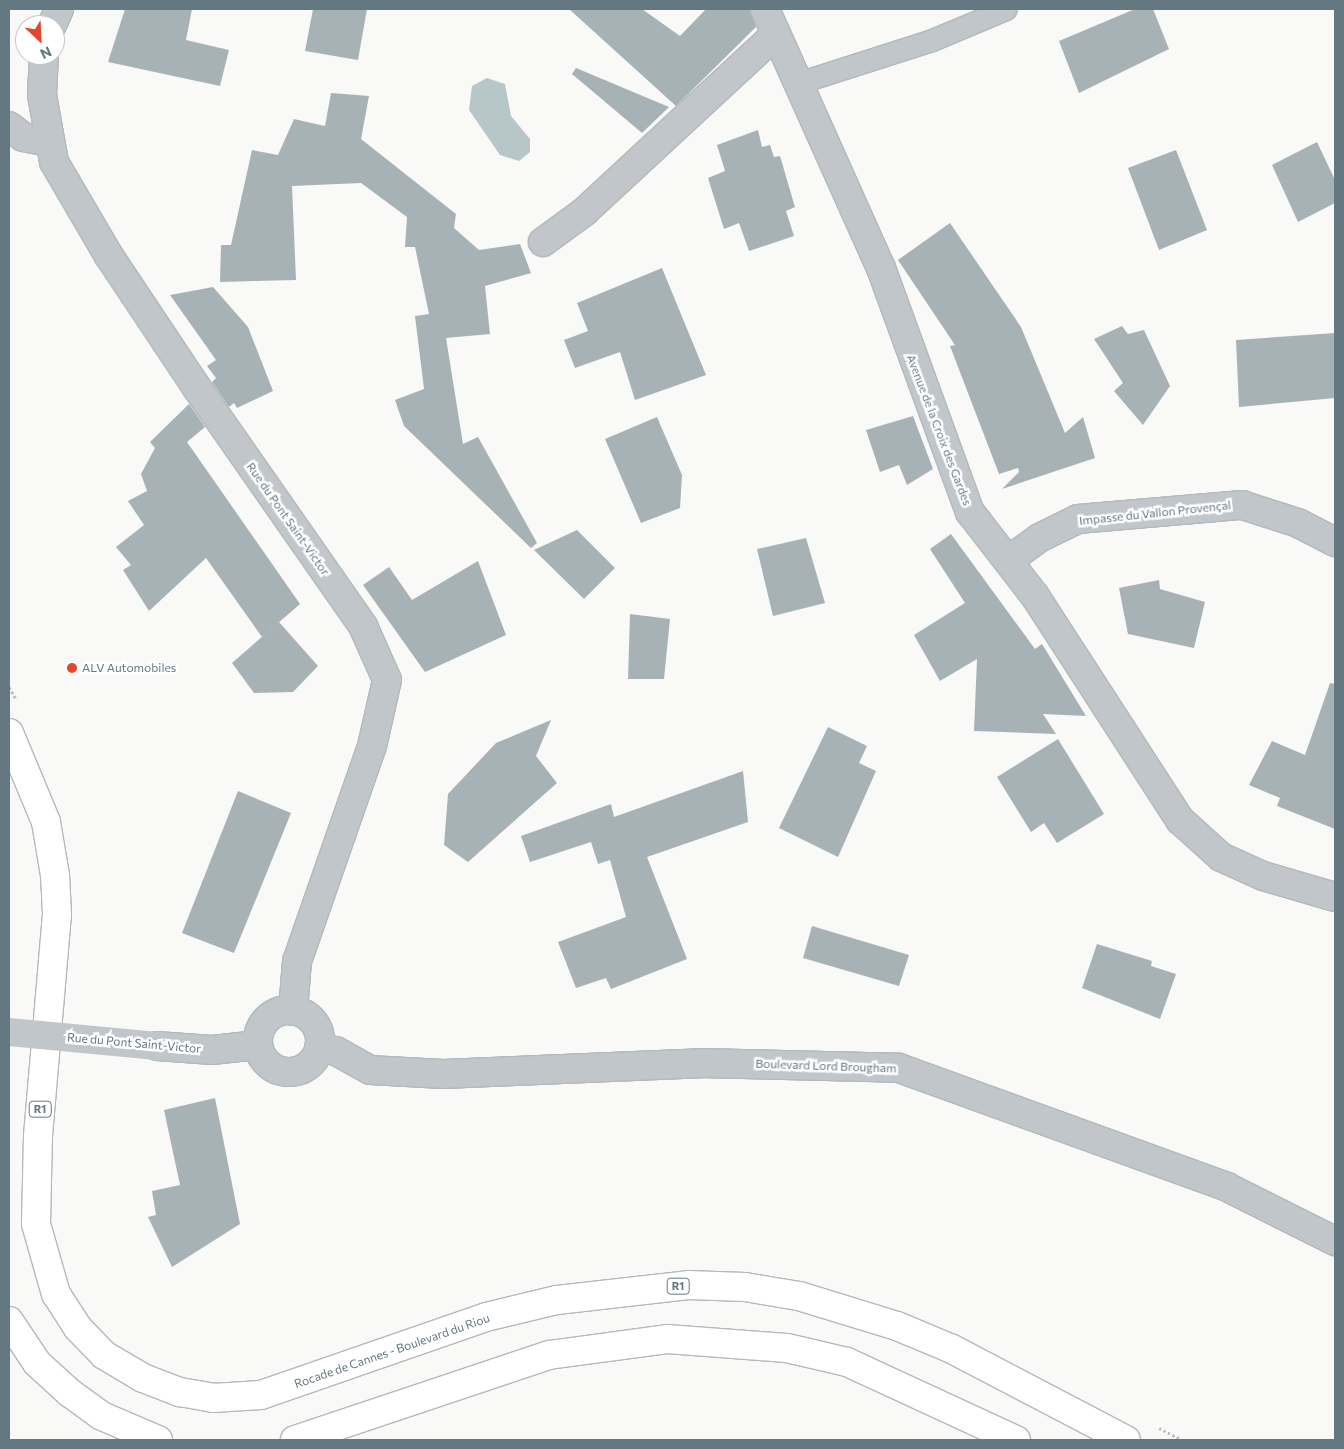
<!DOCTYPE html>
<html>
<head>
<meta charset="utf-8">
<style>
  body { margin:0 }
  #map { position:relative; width:1344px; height:1449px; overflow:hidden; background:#f9f9f7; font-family:Commissioner,sans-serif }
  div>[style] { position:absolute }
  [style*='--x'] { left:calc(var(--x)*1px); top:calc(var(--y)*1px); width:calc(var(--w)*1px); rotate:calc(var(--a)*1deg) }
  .water>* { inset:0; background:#b7c6c8 }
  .building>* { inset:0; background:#a7b2b6 }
  .path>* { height:3px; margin-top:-1.5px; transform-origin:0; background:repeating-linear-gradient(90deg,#babfc1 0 2.5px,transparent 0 5px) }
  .roads { filter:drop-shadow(1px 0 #b3b9bc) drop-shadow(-1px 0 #b3b9bc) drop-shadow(0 1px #b3b9bc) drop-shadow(0 -1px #b3b9bc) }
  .service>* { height:21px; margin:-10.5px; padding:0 10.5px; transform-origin:10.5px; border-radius:10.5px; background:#c0c6c9 }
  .minor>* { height:28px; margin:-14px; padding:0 14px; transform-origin:14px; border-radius:14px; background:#c0c6c9 }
  .minor>.ring { margin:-14px; padding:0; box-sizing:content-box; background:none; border:28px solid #c0c6c9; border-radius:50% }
  .trunk>* { height:28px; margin:-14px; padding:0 14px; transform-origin:14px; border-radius:14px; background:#fff }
  .minor-bridge>* { height:28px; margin:-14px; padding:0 14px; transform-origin:14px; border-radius:14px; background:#c0c6c9 }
  .dots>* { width:14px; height:14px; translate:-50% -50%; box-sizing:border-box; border:2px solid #fff; border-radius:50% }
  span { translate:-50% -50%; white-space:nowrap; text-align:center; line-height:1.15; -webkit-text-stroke:5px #fff; paint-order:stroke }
  .shield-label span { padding:1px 4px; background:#fff; border:1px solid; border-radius:4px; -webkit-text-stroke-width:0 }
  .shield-label { font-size:11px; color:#647882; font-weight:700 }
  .street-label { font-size:12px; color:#647882 }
  .poi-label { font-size:12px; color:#647882 }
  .left { translate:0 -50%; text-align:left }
  .frame { position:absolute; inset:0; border:10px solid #647882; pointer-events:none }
  .north { position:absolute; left:15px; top:15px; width:50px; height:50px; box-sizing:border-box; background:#fff; border:1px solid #c1c9cd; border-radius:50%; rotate:155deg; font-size:14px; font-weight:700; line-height:20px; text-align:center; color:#647882 }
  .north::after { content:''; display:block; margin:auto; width:18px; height:22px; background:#e6452b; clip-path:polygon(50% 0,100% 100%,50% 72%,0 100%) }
</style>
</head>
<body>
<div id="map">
  <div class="water">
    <div style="clip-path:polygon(487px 78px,505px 84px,511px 116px,530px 139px,530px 152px,519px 161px,500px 155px,469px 110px,472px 86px)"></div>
  </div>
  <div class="building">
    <div style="clip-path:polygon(125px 9px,192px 9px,186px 40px,229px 50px,220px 86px,108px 62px)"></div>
    <div style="clip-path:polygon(313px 9px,367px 9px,358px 60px,305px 51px)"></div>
    <div style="clip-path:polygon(569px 9px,642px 9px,680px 36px,706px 9px,750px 9px,756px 27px,676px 106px)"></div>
    <div style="clip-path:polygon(1135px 9px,1153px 9px,1169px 49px,1079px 93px,1059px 41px)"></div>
    <div style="clip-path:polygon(576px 68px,669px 107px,642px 133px,572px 74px)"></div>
    <div style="clip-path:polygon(331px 93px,369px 96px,361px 139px,456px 214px,454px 228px,479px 250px,520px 244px,531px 273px,485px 286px,490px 334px,446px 338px,463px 444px,478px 437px,537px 543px,531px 548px,404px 426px,395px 400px,424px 389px,415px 316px,429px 314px,415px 247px,405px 247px,407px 217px,361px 183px,292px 186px,296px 280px,220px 282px,221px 245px,231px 245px,252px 150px,278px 155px,294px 119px,325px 126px)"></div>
    <div style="clip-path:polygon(758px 130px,762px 147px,770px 145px,774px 157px,780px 156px,795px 207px,786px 211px,794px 236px,749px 251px,739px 223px,724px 229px,708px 178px,725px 171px,717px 145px)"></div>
    <div style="clip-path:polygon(1317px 142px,1335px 180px,1335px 203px,1298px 222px,1272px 165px)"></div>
    <div style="clip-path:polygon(1176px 150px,1207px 230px,1159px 250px,1128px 168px)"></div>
    <div style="clip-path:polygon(950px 223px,1021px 327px,1065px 433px,1083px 417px,1095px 458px,1002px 489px,1019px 472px,1018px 468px,999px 474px,950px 346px,955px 345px,898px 260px)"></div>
    <div style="clip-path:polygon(662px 268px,706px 375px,635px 400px,620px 352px,575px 368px,564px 340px,588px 331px,577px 303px)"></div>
    <div style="clip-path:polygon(213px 287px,248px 327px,273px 391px,237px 408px,234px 403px,229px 407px,212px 382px,216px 378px,207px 366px,216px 360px,170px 295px)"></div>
    <div style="clip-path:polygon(1122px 326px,1128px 334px,1144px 330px,1170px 386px,1143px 425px,1114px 391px,1123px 383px,1094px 339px)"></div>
    <div style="clip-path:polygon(1335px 333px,1335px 398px,1239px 407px,1236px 340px)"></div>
    <div style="clip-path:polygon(189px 404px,205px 427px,187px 442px,300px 604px,262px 637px,206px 558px,149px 611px,123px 570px,131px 565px,116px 547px,144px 525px,128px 501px,147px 491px,141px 474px,155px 448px,150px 442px)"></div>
    <div style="clip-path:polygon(913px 416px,933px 469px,907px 485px,899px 465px,880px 472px,866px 430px)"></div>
    <div style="clip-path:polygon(657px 417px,682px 475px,680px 508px,641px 523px,605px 439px)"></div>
    <div style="clip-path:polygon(577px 530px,615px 568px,584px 599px,534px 550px)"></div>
    <div style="clip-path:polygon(951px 534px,1035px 649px,1042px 644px,1086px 716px,1043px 714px,1056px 734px,974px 731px,977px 659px,940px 681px,914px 635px,965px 603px,930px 549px)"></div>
    <div style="clip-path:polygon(806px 538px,825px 603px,773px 616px,757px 549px)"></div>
    <div style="clip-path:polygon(478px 561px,506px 635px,425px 672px,363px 585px,389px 567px,412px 600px)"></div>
    <div style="clip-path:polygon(1159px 580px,1160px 589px,1205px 602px,1194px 648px,1128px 634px,1119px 588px)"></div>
    <div style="clip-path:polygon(630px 614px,670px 619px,664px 679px,628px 679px)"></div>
    <div style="clip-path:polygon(279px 622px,318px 666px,293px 692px,254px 693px,232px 663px)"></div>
    <div style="clip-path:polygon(1330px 683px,1335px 684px,1335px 829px,1277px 806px,1280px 798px,1249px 785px,1272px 741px,1305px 755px)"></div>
    <div style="clip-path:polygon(551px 720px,536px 756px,557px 783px,468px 862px,444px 845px,448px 794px,496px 743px)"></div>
    <div style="clip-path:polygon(828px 727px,867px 746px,859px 763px,876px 771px,838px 857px,779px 828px)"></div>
    <div style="clip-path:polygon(1058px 739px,1104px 814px,1057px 843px,1044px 823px,1031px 832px,997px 777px)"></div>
    <div style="clip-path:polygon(743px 771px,748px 822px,647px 857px,687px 959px,611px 989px,606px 978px,576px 988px,558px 942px,626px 917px,610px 860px,598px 864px,591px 842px,530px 862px,521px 836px,611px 804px,614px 817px)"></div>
    <div style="clip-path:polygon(238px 791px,291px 813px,234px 953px,182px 933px)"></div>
    <div style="clip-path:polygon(812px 926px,909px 955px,899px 986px,803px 958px)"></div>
    <div style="clip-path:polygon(1097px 944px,1152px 961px,1151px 966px,1176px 974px,1160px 1019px,1082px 988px)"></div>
    <div style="clip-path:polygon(215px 1098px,240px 1224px,172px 1267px,148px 1217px,156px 1215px,152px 1191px,180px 1185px,164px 1110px)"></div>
  </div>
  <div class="path">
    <div style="--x:9;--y:687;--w:14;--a:60"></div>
    <div style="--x:1159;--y:1428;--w:27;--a:27"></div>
  </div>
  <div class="roads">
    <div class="service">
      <div style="--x:798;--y:83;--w:141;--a:-17.8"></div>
      <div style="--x:932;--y:40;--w:80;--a:-22.7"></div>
    </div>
    <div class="minor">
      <div style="--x:765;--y:9;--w:284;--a:65.9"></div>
      <div style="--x:881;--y:268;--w:260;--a:70"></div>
      <div style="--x:970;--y:512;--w:106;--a:52.3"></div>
      <div style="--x:1035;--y:596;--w:267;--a:57.1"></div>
      <div style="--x:1180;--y:820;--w:55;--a:42.1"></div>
      <div style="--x:1221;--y:857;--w:46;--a:24.3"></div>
      <div style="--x:1263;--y:876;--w:75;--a:16.3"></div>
      <div style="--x:52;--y:25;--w:17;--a:-66"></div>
      <div style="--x:44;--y:55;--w:40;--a:92.9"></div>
      <div style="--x:42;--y:95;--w:68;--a:79.8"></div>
      <div style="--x:54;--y:162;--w:109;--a:59.7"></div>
      <div style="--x:109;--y:256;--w:159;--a:56.3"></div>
      <div style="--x:197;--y:388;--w:290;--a:55.1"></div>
      <div style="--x:363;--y:626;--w:59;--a:66"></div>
      <div style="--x:387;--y:680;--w:68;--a:102.8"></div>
      <div style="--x:372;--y:746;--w:228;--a:109.2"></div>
      <div style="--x:297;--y:961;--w:50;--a:94.6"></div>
      <div style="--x:9;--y:126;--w:18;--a:38"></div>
      <div style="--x:23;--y:137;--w:26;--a:11"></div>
      <div style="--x:543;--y:242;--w:51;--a:-36.2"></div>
      <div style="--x:584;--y:212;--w:260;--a:-42.8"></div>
      <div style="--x:1009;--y:560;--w:37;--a:-36"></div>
      <div style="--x:1039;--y:538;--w:43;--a:-26"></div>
      <div style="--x:1078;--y:519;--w:165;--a:-4.9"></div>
      <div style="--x:1242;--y:505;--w:59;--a:17.8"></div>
      <div style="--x:1298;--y:523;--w:42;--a:27.2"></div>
      <div class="ring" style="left:258px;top:1010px;width:34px;height:34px"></div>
      <div style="--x:157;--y:1046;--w:55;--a:4.2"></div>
      <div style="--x:212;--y:1050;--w:46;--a:-6.2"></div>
      <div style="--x:319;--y:1048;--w:17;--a:10"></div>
      <div style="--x:336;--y:1051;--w:39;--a:29"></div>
      <div style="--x:370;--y:1070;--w:73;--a:3.1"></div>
      <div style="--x:443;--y:1074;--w:258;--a:-2.4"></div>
      <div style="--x:701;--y:1063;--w:198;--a:1.4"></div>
      <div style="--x:899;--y:1068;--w:349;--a:19.9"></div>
      <div style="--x:1227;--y:1187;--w:121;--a:26.6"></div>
    </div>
    <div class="trunk">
      <div style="--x:9;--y:733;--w:96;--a:67.4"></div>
      <div style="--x:46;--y:822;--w:54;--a:80.4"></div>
      <div style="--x:55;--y:875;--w:39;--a:87"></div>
      <div style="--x:57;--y:914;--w:223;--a:94.9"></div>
      <div style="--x:38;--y:1136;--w:88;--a:91.3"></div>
      <div style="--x:36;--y:1224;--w:73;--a:74.1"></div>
      <div style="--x:56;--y:1294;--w:40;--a:57.1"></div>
      <div style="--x:78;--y:1328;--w:37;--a:46"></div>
      <div style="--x:104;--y:1355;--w:45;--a:30.5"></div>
      <div style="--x:143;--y:1378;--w:40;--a:21"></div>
      <div style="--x:180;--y:1392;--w:34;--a:10"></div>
      <div style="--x:213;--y:1398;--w:48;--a:-3.6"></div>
      <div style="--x:261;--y:1395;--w:238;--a:-19.1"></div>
      <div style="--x:486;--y:1317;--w:73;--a:-13.5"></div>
      <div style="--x:557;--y:1300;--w:132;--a:-6.5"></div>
      <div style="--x:688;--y:1285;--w:57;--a:2"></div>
      <div style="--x:745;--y:1287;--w:55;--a:9.5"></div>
      <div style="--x:799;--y:1296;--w:102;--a:17"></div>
      <div style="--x:897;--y:1326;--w:60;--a:22.7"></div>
      <div style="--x:952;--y:1349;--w:196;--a:27.6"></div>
      <div style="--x:9;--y:1321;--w:50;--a:56.3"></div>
      <div style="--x:37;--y:1363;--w:45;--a:42.3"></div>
      <div style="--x:70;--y:1393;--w:39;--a:36"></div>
      <div style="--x:102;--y:1416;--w:61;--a:23.2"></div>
      <div style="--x:295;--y:1440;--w:268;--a:-18.5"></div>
      <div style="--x:549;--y:1355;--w:119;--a:-7.7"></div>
      <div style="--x:667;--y:1339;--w:120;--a:4.3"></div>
      <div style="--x:787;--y:1348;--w:62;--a:13.1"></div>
      <div style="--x:847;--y:1362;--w:186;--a:24.8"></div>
    </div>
  </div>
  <div class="minor-bridge">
    <div style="--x:9;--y:1032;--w:149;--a:5.4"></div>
  </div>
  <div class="dots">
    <div style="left:72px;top:668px;background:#e6452b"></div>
  </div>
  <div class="shield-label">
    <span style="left:40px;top:1109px">R1</span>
    <span style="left:678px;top:1286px">R1</span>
  </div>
  <div class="street-label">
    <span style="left:939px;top:430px;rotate:69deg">Avenue de la Croix des Gardes</span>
    <span style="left:1155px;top:513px;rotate:-6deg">Impasse du Vallon Provençal</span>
    <span style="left:288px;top:519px;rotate:55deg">Rue du Pont Saint-Victor</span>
    <span style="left:134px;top:1043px;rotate:5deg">Rue du Pont Saint-Victor</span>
    <span style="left:826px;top:1066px;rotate:2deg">Boulevard Lord Brougham</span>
    <span style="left:392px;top:1351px;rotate:-19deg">Rocade de Cannes - Boulevard du Riou</span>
  </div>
  <div class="poi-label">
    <span class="left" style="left:82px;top:668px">ALV Automobiles</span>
  </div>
  <div class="frame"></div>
  <div class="north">N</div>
</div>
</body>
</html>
